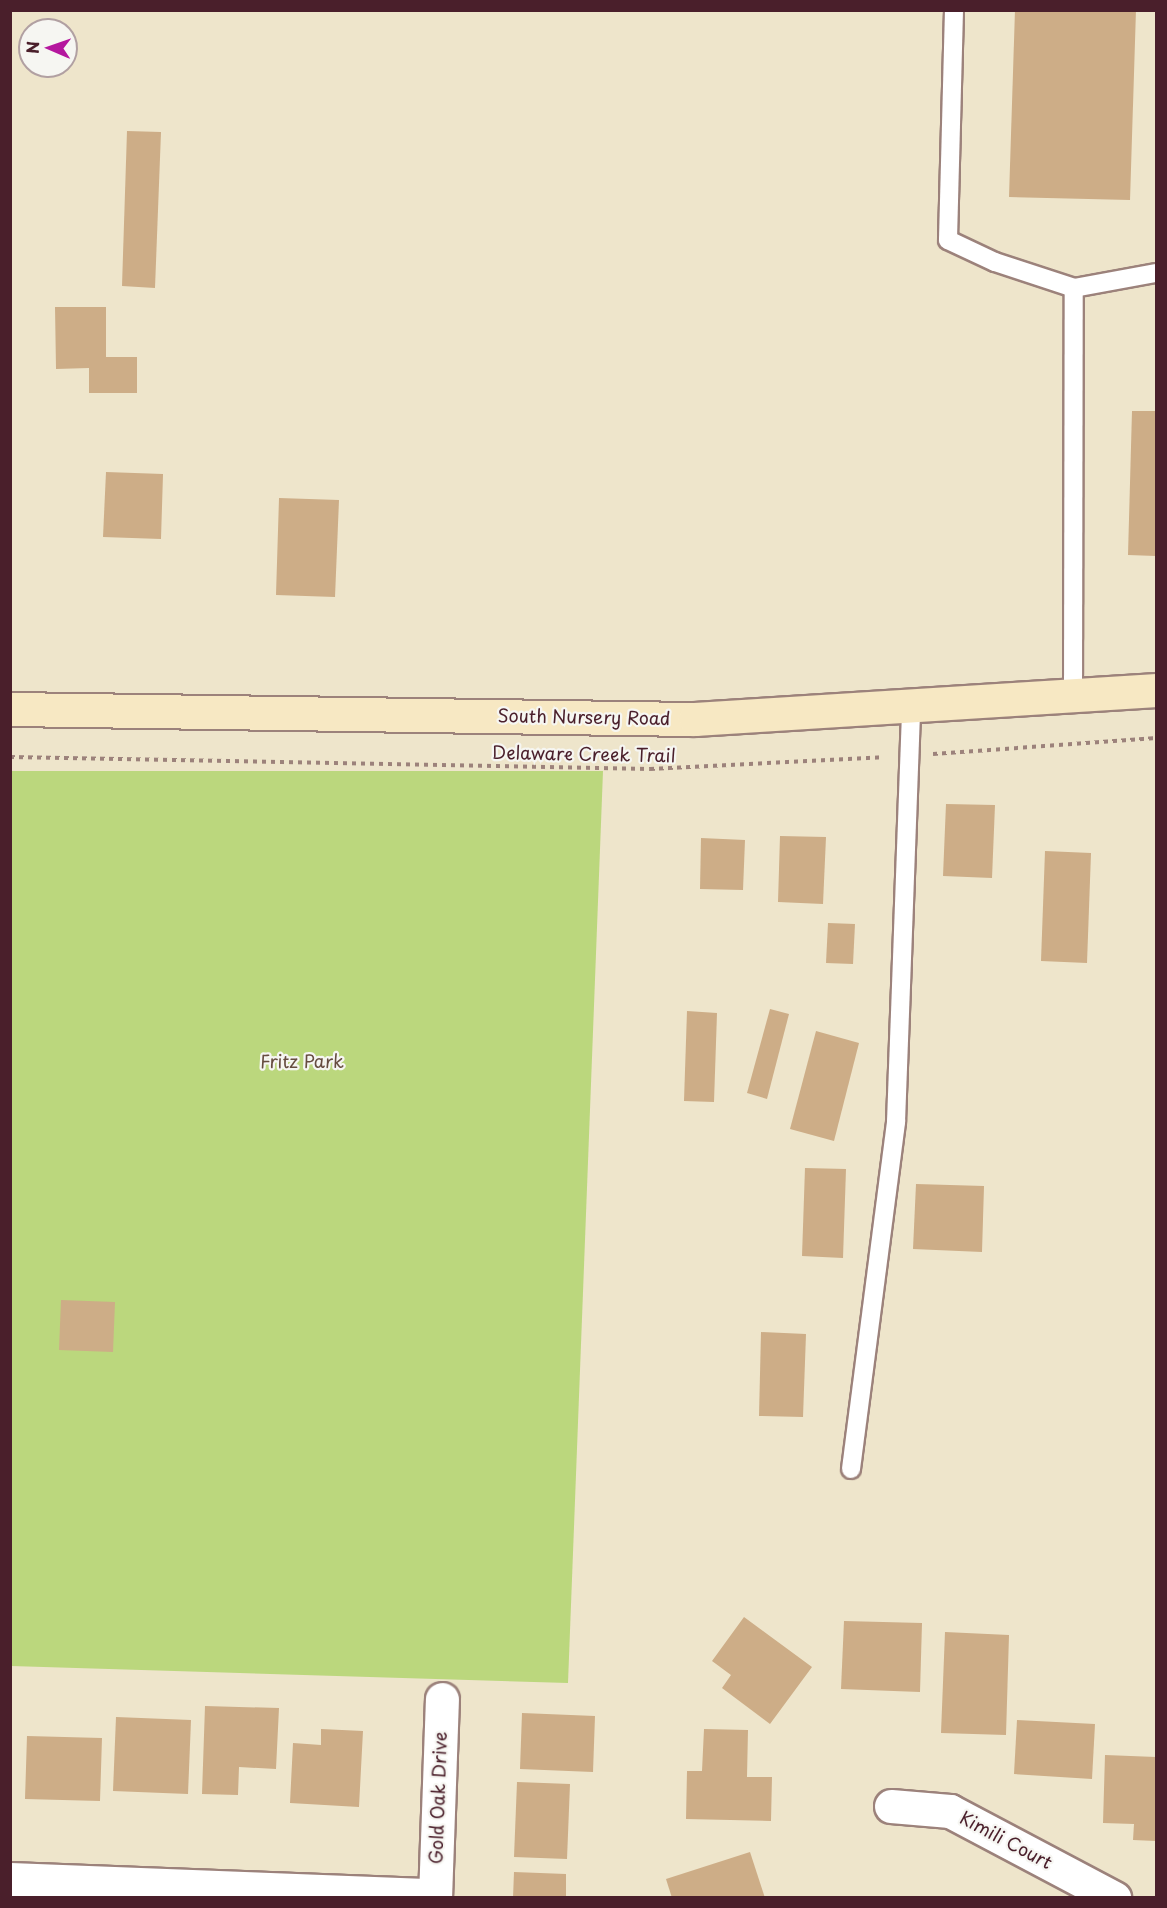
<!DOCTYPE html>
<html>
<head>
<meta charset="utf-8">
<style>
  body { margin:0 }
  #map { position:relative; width:1167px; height:1908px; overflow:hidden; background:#eee5cb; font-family:"Playpen Sans",sans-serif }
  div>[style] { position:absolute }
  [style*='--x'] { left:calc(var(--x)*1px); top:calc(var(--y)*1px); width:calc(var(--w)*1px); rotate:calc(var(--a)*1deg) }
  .green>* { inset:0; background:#bbd77d }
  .building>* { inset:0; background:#cdad87 }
  .path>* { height:4px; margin-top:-2px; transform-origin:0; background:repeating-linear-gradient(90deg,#9c827b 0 4.5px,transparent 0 9px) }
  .roads { filter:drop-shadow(2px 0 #9c827b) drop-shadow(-2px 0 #9c827b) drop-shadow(0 2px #9c827b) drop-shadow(0 -2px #9c827b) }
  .lane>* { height:18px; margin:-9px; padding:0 9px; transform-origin:9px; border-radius:9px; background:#fff }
  .street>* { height:33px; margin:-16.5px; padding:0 16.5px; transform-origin:16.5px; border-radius:16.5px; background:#fff }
  .secondary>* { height:33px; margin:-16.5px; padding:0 16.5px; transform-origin:16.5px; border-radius:16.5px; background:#f7e8c3 }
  span { translate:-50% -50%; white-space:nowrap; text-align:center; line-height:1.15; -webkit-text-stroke:4.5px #f6f6f2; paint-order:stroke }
  .street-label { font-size:18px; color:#4a1f2b }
  .park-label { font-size:18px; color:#664d40 }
  .frame { position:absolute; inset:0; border:12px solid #4a1f2b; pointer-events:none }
  .north { position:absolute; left:18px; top:18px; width:60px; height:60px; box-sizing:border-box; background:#f6f6f2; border:2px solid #b1a0a2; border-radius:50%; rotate:272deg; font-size:16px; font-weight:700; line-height:24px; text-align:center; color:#4a1f2b }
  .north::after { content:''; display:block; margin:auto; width:21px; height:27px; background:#b5179e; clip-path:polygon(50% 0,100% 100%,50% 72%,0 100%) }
</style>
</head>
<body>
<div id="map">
  <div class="green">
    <div style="clip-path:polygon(11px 771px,603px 771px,568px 1683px,11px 1666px)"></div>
  </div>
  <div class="building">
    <div style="clip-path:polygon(1015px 10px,1136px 10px,1130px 200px,1009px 197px)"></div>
    <div style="clip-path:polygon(127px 131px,161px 132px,155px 288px,122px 286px)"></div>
    <div style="clip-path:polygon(55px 307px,106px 307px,106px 357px,137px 357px,137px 393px,89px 393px,89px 368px,56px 369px)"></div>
    <div style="clip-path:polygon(1132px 411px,1156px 411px,1156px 556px,1128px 555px)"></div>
    <div style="clip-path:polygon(106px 472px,163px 474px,161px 539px,103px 537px)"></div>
    <div style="clip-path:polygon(279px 498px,339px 500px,335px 597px,276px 595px)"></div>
    <div style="clip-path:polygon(946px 804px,995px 805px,992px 878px,943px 876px)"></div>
    <div style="clip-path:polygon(780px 836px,826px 837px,823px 904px,778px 902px)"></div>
    <div style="clip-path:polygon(701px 838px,745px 840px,743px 890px,700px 889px)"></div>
    <div style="clip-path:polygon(1045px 851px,1091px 853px,1087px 963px,1041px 961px)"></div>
    <div style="clip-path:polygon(828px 923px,855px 924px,853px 964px,826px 963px)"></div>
    <div style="clip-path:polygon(770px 1009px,789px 1014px,767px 1099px,747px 1093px)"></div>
    <div style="clip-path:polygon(687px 1011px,717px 1013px,714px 1102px,684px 1101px)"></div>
    <div style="clip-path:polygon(816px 1031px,859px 1043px,834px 1141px,790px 1129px)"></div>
    <div style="clip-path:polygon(805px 1168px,846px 1169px,843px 1258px,802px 1256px)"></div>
    <div style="clip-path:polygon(916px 1184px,984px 1186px,982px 1252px,913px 1249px)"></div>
    <div style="clip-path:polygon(61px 1300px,115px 1302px,113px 1352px,59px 1350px)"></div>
    <div style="clip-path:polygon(761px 1332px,806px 1334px,803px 1417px,759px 1416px)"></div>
    <div style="clip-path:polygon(744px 1617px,812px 1667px,770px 1724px,722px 1688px,731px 1675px,712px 1661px)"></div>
    <div style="clip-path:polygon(844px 1621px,922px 1623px,920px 1692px,841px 1689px)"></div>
    <div style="clip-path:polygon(945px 1632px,1009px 1635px,1006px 1735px,941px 1733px)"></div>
    <div style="clip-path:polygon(205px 1706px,279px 1708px,276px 1769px,239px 1767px,238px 1795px,202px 1794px)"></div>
    <div style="clip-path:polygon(522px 1713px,595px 1716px,593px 1772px,520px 1769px)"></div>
    <div style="clip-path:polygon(116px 1717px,191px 1720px,188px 1794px,113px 1791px)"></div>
    <div style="clip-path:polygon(1017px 1720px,1095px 1724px,1092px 1779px,1014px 1774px)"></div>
    <div style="clip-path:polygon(321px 1729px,363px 1731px,359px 1807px,290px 1803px,293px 1743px,321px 1745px)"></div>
    <div style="clip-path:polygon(704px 1729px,748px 1730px,747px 1777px,772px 1777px,771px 1821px,686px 1819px,687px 1771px,702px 1771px)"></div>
    <div style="clip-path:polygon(27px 1736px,102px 1738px,100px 1801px,25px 1799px)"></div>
    <div style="clip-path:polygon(1105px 1755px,1156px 1757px,1156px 1841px,1133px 1840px,1134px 1824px,1103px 1823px)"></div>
    <div style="clip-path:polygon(517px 1782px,570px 1784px,567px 1859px,514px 1857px)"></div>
    <div style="clip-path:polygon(750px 1852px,765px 1898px,672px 1898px,666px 1879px)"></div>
    <div style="clip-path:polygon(514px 1872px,566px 1874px,566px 1898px,513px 1898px)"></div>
  </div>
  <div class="path">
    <div style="--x:933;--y:754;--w:224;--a:-4.1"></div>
    <div style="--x:10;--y:757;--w:640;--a:1.07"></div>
    <div style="--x:650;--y:769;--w:233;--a:-2.9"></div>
  </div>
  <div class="roads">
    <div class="lane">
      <div style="--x:954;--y:10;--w:230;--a:91.5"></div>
      <div style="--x:948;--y:240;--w:52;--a:25.1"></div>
      <div style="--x:995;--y:262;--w:83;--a:18.2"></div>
      <div style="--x:1074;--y:288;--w:83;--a:-10.4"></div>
      <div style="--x:1073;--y:697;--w:409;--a:-89.9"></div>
      <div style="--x:851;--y:1469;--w:350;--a:-82.6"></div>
      <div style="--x:896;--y:1122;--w:416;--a:-87.9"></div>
    </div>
    <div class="street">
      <div style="--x:891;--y:1806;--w:59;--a:4.8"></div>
      <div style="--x:950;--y:1811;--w:186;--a:27.9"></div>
      <div style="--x:10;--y:1879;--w:425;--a:2.2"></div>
      <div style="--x:435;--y:1898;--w:199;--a:-88"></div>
    </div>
    <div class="secondary">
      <div style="--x:10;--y:709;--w:685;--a:0.84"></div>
      <div style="--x:695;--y:719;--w:462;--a:-3.6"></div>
    </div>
  </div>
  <div class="street-label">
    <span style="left:584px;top:717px;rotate:1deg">South Nursery Road</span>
    <span style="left:584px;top:754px;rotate:1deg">Delaware Creek Trail</span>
    <span style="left:438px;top:1798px;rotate:-88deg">Gold Oak Drive</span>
    <span style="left:1006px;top:1840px;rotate:28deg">Kimili Court</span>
  </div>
  <div class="park-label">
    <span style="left:302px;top:1061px">Fritz Park</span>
  </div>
  <div class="frame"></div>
  <div class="north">N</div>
</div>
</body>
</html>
